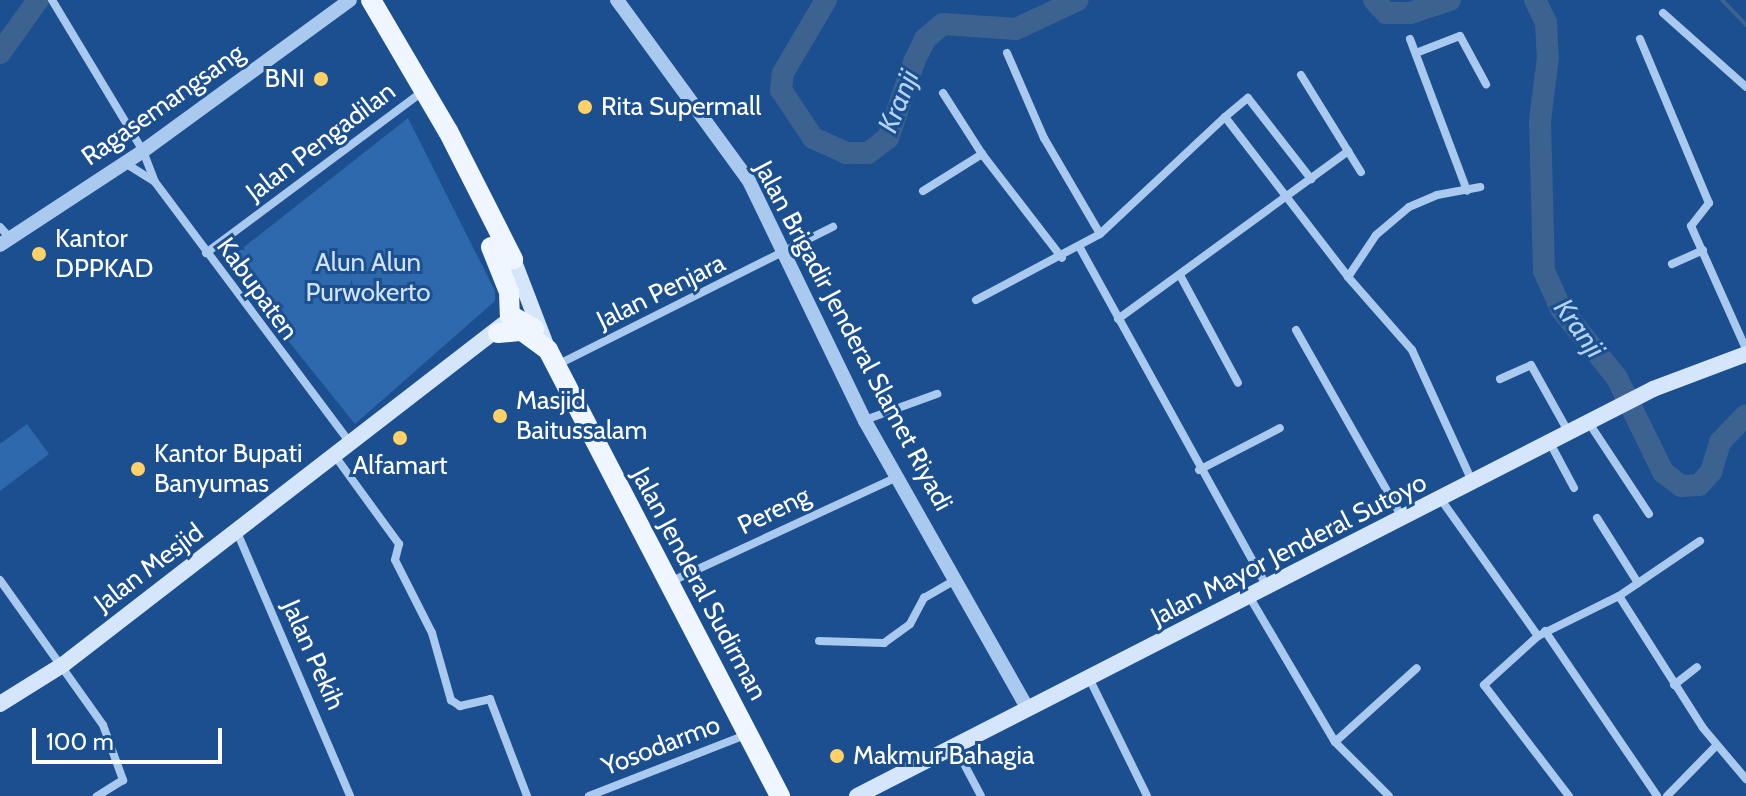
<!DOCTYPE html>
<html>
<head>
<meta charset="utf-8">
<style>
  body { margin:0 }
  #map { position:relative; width:1746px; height:796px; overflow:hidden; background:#1b4f8f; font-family:Cabin,sans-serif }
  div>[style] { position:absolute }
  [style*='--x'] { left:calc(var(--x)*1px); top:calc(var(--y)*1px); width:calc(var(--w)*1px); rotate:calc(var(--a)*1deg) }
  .green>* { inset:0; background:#2e69ad }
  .stream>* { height:4px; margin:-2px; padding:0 2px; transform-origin:2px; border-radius:2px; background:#3c6290 }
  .river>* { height:22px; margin:-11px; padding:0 11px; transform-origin:11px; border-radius:11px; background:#3c6290 }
  .minor>* { height:8px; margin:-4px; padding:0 4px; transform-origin:4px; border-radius:4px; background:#a9c9ee }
  .tertiary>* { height:14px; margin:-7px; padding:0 7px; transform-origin:7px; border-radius:7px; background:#a9c9ee }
  .secondary>* { height:16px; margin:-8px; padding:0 8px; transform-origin:8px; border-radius:8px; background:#d6e6fa }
  .primary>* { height:20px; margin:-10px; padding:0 10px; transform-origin:10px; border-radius:10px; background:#f0f6ff }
  .dots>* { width:22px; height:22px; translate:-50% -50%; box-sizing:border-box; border:4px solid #1b4f8f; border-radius:50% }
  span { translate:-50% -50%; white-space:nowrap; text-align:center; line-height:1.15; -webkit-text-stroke:6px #1b4f8f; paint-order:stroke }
  .poi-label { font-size:26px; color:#fff }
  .right { translate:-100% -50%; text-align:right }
  .left { translate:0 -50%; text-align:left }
  .street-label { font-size:26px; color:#fff }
  .park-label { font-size:26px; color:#cfe3fa }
  .water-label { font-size:28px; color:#b5d3f5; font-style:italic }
  .scale { position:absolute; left:32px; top:728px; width:190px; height:36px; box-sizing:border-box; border:4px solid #fff; border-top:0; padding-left:10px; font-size:24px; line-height:28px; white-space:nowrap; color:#fff; -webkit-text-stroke:6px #1b4f8f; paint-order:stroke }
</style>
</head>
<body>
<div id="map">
  <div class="green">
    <div style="clip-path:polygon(408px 118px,495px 291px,495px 301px,355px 424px,225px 262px)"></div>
    <div style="clip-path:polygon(27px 424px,49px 454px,0 491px,0 444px)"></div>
  </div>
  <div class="stream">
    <div style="--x:1722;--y:0;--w:35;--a:46"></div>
  </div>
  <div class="river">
    <div style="--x:826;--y:0;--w:85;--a:120.5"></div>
    <div style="--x:783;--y:73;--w:17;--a:97"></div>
    <div style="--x:781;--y:90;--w:58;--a:56.3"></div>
    <div style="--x:813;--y:138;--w:36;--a:24"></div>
    <div style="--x:846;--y:153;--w:22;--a:0"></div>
    <div style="--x:868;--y:153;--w:25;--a:-37"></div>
    <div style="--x:888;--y:138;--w:80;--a:-71.1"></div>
    <div style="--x:914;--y:62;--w:25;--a:-64"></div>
    <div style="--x:925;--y:39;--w:23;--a:-40"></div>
    <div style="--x:943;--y:24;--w:73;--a:3.9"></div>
    <div style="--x:1016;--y:29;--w:68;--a:-25.1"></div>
    <div style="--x:1374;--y:0;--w:18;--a:47"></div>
    <div style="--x:1386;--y:13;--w:24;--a:0"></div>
    <div style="--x:1410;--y:13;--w:42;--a:-18"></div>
    <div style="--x:1535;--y:0;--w:25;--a:64"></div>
    <div style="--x:1546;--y:23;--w:34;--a:87"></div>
    <div style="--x:1548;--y:57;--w:64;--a:97.2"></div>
    <div style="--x:1540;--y:120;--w:151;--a:88.5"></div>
    <div style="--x:1544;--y:271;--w:42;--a:65.9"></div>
    <div style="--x:1561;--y:309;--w:89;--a:50.9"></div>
    <div style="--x:1617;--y:378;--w:105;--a:63.9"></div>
    <div style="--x:1663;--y:472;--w:23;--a:38"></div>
    <div style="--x:1681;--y:486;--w:18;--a:-3"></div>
    <div style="--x:1699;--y:485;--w:18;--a:-47"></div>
    <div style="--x:1711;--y:472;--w:31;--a:-73"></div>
    <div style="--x:1720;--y:442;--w:37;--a:-46"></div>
    <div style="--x:0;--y:53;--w:65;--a:-54.4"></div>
  </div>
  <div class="minor">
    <div style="--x:52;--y:0;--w:176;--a:58.9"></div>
    <div style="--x:143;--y:151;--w:33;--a:69"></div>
    <div style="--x:155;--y:182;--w:326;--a:53.2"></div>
    <div style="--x:1663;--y:13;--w:111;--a:41.7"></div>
    <div style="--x:1410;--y:39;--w:162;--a:69.4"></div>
    <div style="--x:1640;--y:39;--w:178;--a:67.2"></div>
    <div style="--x:1709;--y:203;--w:29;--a:128"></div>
    <div style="--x:1691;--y:226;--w:135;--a:65.9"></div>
    <div style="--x:1007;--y:53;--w:93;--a:66.5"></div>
    <div style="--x:1044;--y:138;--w:111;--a:59.7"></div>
    <div style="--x:1416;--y:53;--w:47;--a:-21.1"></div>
    <div style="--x:1460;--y:36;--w:55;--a:61.6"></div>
    <div style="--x:1301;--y:75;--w:114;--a:58.3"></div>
    <div style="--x:943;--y:93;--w:72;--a:57.4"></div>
    <div style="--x:982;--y:154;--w:131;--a:52.4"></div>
    <div style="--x:1225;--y:117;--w:30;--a:-40"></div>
    <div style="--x:1248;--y:98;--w:103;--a:52.1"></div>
    <div style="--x:125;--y:163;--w:34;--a:32"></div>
    <div style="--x:923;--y:191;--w:70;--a:-32.1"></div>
    <div style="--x:0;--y:227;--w:15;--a:48"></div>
    <div style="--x:1080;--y:248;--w:387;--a:61.1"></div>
    <div style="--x:206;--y:253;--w:269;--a:-36.7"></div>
    <div style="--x:1672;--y:264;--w:34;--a:-24"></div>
    <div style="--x:1181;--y:277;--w:120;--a:61.7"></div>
    <div style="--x:1348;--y:277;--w:50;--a:-56.3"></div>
    <div style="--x:1376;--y:235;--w:43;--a:-40.3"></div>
    <div style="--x:1409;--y:207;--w:30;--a:-23"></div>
    <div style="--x:1437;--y:195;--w:44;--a:-10.5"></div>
    <div style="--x:976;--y:300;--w:140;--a:-28"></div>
    <div style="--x:1100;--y:234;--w:171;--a:-43.1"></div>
    <div style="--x:1225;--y:117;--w:202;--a:52.4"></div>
    <div style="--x:1348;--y:277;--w:97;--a:48.8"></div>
    <div style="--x:1412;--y:350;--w:146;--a:65.4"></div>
    <div style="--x:1118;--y:319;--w:285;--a:-36.1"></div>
    <div style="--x:1296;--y:330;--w:215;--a:60.5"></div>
    <div style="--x:555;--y:366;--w:311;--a:-26.6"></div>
    <div style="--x:1500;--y:379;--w:34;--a:-24"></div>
    <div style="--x:1531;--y:365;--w:78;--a:60.8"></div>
    <div style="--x:865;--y:420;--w:77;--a:-19.9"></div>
    <div style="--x:1589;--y:423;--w:109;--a:56.6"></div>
    <div style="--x:1550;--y:443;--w:51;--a:61.9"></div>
    <div style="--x:335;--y:456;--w:109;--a:54"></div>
    <div style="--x:399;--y:544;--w:16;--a:104"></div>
    <div style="--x:395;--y:560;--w:82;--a:63.1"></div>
    <div style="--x:432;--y:633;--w:70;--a:74.2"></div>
    <div style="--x:451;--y:700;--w:11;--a:34"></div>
    <div style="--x:460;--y:706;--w:31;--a:-13"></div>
    <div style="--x:490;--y:699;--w:104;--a:69.1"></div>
    <div style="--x:1199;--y:470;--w:91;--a:-27.4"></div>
    <div style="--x:1442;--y:501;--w:166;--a:54.6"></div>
    <div style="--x:1538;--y:636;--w:90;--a:-26.3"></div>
    <div style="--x:1619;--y:596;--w:98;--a:-34.2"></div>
    <div style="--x:1597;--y:518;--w:77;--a:57.8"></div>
    <div style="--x:237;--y:532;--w:287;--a:66.8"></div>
    <div style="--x:0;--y:580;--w:178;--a:54.6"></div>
    <div style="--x:103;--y:725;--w:59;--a:70"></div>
    <div style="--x:123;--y:780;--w:31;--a:148"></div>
    <div style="--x:670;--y:582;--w:250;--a:-24.8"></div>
    <div style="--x:1249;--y:596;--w:169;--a:59.5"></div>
    <div style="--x:1335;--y:742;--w:76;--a:45"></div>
    <div style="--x:1619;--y:596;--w:156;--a:57.5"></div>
    <div style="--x:1703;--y:728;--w:67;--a:49.9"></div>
    <div style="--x:1545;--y:631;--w:199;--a:55.8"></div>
    <div style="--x:1538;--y:636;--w:73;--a:137.8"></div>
    <div style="--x:1484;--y:685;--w:140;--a:52.6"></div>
    <div style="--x:819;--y:641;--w:65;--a:1.8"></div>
    <div style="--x:884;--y:643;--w:32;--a:-36"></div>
    <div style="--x:910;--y:624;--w:30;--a:-62"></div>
    <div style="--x:924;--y:598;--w:36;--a:-30"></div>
    <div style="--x:1089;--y:678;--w:131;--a:63.8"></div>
    <div style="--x:1674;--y:685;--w:29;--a:-38"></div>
    <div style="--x:1335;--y:742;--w:110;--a:-42.1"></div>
    <div style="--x:955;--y:747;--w:55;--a:62"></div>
    <div style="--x:589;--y:796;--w:171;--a:-21.3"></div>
    <div style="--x:1667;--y:796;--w:71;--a:-45.6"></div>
  </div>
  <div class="tertiary">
    <div style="--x:617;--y:0;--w:224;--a:53.9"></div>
    <div style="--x:749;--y:181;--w:267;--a:64.2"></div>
    <div style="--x:865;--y:421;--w:329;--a:60.5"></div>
    <div style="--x:0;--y:245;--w:171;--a:-33.3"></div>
    <div style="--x:143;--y:151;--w:256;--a:-36.1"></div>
  </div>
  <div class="secondary">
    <div style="--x:513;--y:259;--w:97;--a:69"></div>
    <div style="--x:0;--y:704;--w:75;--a:-32"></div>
    <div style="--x:64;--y:664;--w:557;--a:-37.71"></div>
    <div style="--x:857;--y:796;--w:894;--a:-27.08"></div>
    <div style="--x:1653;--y:389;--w:99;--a:-20.6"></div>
  </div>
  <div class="primary">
    <div style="--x:371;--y:0;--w:152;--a:59.6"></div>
    <div style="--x:448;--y:131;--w:144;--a:63.1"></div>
    <div style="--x:491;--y:247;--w:48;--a:68.2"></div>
    <div style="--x:509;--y:292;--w:23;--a:88"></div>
    <div style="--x:510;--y:315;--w:28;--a:30"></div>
    <div style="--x:498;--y:333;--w:24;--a:-5"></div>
    <div style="--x:522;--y:331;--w:32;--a:36"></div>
    <div style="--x:548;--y:350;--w:503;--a:62.52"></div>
  </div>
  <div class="dots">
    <div style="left:321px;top:79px;background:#ffd166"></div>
    <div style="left:585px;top:107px;background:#ffd166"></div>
    <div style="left:39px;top:254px;background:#ffd166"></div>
    <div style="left:500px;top:416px;background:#ffd166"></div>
    <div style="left:400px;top:438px;background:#ffd166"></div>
    <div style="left:138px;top:469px;background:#ffd166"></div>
    <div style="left:837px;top:756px;background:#ffd166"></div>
  </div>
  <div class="poi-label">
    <span class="right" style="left:305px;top:79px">BNI</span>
    <span class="left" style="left:601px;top:107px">Rita Supermall</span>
    <span class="left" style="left:55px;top:254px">Kantor<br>DPPKAD</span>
    <span class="left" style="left:516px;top:416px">Masjid<br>Baitussalam</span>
    <span class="left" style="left:154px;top:469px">Kantor Bupati<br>Banyumas</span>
    <span style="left:400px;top:466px">Alfamart</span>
    <span class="left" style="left:853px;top:756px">Makmur Bahagia</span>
  </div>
  <div class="street-label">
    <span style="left:163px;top:105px;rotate:-35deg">Ragasemangsang</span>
    <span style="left:321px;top:142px;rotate:-37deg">Jalan Pengadilan</span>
    <span style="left:257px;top:289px;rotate:54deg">Kabupaten</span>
    <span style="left:661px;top:292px;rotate:-26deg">Jalan Penjara</span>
    <span style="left:853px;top:336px;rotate:62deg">Jalan Brigadir Jenderal Slamet Riyadi</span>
    <span style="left:774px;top:511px;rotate:-26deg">Pereng</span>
    <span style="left:1289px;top:550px;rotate:-27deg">Jalan Mayor Jenderal Sutoyo</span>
    <span style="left:149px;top:568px;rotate:-37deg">Jalan Mesjid</span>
    <span style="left:699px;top:584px;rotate:62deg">Jalan Jenderal Sudirman</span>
    <span style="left:313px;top:655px;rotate:66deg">Jalan Pekih</span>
    <span style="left:661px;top:746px;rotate:-21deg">Yosodarmo</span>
  </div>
  <div class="park-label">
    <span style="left:368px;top:278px">Alun Alun<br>Purwokerto</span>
  </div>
  <div class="water-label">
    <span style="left:898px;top:101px;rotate:-68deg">Kranji</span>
    <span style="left:1580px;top:328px;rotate:54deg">Kranji</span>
  </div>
  <div class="scale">100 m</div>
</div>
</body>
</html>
